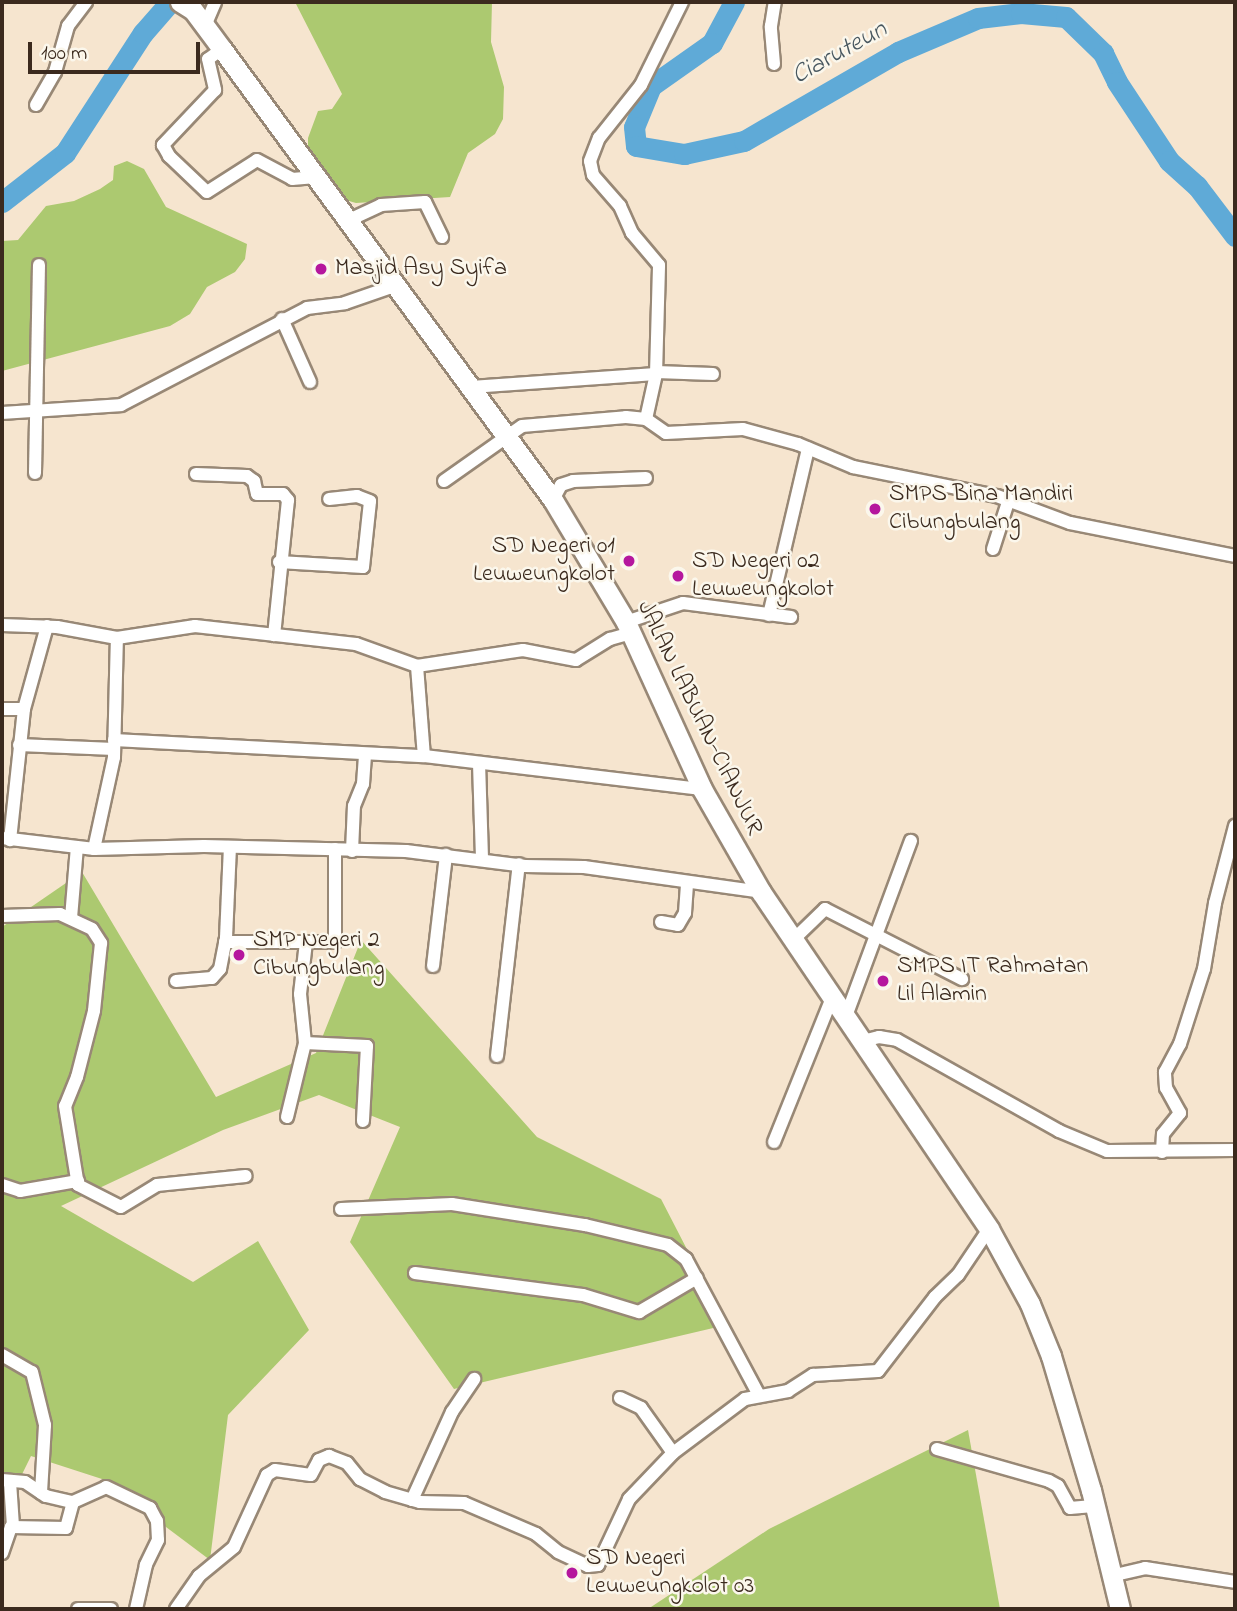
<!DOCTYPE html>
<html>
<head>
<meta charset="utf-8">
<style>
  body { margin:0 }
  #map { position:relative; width:1237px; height:1611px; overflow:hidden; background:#f6e5cf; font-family:"Indie Flower",sans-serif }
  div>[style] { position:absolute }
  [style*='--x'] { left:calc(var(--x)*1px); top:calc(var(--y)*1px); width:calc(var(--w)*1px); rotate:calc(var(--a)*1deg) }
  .green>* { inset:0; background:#acc970 }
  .river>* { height:21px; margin:-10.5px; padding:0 10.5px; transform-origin:10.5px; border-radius:10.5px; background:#5faad7 }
  .roads { filter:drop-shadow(2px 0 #988876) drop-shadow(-2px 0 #988876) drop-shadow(0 2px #988876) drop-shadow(0 -2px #988876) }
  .minor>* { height:12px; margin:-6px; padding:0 6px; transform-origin:6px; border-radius:6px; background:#fff }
  .highway>* { height:19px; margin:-9.5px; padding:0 9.5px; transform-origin:9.5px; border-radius:9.5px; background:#fff }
  .dots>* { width:19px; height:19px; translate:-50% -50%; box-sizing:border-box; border:4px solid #fbf7ec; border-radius:50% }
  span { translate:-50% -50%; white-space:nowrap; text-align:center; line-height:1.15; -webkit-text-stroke:5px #fbf7ec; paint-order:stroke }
  .poi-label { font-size:24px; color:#3b2a1e }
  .left { translate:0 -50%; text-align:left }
  .right { translate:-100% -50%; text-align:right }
  .street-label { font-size:24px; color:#3b2a1e }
  .water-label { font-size:26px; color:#48575f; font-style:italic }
  .frame { position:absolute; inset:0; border:4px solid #3b2a1e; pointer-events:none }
  .scale { position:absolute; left:28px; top:42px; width:172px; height:32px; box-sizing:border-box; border:4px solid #3b2a1e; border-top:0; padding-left:9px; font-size:21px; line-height:24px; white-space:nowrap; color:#3b2a1e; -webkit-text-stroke:5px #fbf7ec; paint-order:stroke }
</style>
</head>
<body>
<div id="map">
  <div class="green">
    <div style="clip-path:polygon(295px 2px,492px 2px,491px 42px,504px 87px,503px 119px,495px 134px,468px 153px,450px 197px,356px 203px,342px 199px,308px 152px,308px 138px,318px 111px,332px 109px,342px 94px)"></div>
    <div style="clip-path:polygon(127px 161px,144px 169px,166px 207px,247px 244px,245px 259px,235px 272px,207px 287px,190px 314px,170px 326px,2px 371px,2px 241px,18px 240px,46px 206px,74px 201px,100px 189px,113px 180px,114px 166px)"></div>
    <div style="clip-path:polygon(82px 872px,216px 1097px,316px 1053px,361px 940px,537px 1137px,661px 1199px,726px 1325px,454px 1389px,350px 1242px,400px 1127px,319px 1095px,223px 1130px,61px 1206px,193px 1282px,258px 1241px,309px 1330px,228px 1415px,210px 1560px,102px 1479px,31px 1456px,2px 1515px,2px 927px)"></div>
    <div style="clip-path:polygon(968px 1430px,1000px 1609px,648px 1609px,769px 1529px)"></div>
  </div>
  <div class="river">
    <div style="--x:734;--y:2;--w:47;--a:118.2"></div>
    <div style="--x:712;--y:43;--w:75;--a:144.8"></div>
    <div style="--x:651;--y:86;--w:44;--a:112.5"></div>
    <div style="--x:634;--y:127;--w:19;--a:84"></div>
    <div style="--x:636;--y:146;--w:49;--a:9.5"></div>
    <div style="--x:684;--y:154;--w:61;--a:-12.2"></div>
    <div style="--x:744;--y:141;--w:178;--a:-30"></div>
    <div style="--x:898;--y:52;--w:87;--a:-23"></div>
    <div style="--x:978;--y:18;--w:43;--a:-6.6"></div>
    <div style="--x:1021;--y:13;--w:45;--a:5.1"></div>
    <div style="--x:1066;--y:17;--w:52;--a:44.2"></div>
    <div style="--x:1103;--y:53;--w:32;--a:64"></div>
    <div style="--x:1117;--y:82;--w:95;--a:56.6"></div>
    <div style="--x:1169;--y:161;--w:38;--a:42"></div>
    <div style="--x:1197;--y:186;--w:63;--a:52.8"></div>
    <div style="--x:2;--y:202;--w:80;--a:-37.9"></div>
    <div style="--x:65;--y:153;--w:143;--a:-57"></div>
    <div style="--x:143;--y:33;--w:41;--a:-48.9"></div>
  </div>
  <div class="roads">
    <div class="minor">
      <div style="--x:205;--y:26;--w:26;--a:-67"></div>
      <div style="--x:222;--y:49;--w:17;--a:144"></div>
      <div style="--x:208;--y:59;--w:32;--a:77"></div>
      <div style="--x:215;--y:90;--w:76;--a:133.4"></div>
      <div style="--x:163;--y:145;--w:13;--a:61"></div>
      <div style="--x:169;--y:156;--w:52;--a:43.5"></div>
      <div style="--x:207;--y:192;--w:59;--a:-32.6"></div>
      <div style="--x:257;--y:160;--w:40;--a:28"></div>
      <div style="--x:292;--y:179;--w:21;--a:-5"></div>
      <div style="--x:774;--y:64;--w:38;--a:-95"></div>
      <div style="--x:771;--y:26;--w:24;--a:-81"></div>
      <div style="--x:36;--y:105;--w:38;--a:-60"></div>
      <div style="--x:55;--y:72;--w:48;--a:-74.2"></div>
      <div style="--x:68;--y:26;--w:30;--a:-53"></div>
      <div style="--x:347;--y:221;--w:38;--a:-25"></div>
      <div style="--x:381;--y:205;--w:44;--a:-3.9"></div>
      <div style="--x:425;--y:202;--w:39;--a:64"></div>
      <div style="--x:282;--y:319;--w:69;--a:66"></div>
      <div style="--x:656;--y:372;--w:57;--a:2"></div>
      <div style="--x:471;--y:387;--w:185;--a:-4"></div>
      <div style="--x:2;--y:413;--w:119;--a:-3.8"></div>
      <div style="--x:121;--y:405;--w:210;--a:-27.5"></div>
      <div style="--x:307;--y:308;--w:38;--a:-7"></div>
      <div style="--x:345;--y:303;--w:52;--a:-19.1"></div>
      <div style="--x:646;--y:419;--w:46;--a:-77.5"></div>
      <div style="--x:656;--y:374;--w:109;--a:-88.4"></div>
      <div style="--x:659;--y:265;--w:42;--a:-130.2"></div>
      <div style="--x:632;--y:233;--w:30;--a:-114"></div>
      <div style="--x:620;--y:206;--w:41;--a:-131.1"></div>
      <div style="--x:593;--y:175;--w:14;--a:-102"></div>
      <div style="--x:590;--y:161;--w:25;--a:-69"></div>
      <div style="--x:599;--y:138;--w:68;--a:-51.6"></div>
      <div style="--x:641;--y:85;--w:93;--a:-63.7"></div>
      <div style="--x:35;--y:473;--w:208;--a:-88.9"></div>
      <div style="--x:196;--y:474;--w:51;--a:2.2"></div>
      <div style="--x:247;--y:476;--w:9;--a:36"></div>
      <div style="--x:254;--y:481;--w:13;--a:77"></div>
      <div style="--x:257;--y:494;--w:26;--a:0"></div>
      <div style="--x:283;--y:494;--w:8;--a:50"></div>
      <div style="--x:288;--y:500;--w:136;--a:95.9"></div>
      <div style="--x:444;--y:481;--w:95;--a:-35.2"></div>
      <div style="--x:522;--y:426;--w:104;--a:-4.9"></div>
      <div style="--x:626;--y:417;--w:20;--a:6"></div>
      <div style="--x:646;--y:419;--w:24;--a:35"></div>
      <div style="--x:666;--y:433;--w:77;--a:-3"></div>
      <div style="--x:743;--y:429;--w:57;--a:15.3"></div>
      <div style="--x:798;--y:444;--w:60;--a:22.7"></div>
      <div style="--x:853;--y:467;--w:147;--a:11.4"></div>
      <div style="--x:997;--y:496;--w:78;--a:20.3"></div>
      <div style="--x:1070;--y:523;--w:168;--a:11.3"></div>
      <div style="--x:553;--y:500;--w:17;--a:-62"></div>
      <div style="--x:561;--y:485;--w:13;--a:-18"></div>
      <div style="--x:573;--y:481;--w:73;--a:-2.4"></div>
      <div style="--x:993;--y:549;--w:52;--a:-72.3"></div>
      <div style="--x:279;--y:562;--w:84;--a:3.4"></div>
      <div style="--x:363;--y:567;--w:66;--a:-83.9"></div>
      <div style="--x:370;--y:501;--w:14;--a:-159"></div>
      <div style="--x:357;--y:496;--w:28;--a:174"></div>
      <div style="--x:769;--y:615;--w:171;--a:-76.8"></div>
      <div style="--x:626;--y:622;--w:60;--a:-18.4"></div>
      <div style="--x:683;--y:603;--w:109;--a:7.4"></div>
      <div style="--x:2;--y:625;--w:55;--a:2.1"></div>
      <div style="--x:57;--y:627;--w:61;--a:10.4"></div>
      <div style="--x:117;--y:638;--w:79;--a:-8.7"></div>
      <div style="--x:195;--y:626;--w:162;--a:6.4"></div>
      <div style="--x:356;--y:644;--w:65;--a:19.8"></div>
      <div style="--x:417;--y:666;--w:107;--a:-8.6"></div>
      <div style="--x:523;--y:650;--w:54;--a:10.7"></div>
      <div style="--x:576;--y:660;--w:40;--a:-32"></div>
      <div style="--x:610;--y:639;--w:22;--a:-16"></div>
      <div style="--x:417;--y:666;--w:90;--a:85.6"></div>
      <div style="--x:2;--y:709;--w:22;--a:0"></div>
      <div style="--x:24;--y:709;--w:132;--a:96.1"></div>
      <div style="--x:24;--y:709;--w:86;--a:-74.5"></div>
      <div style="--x:114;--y:740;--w:310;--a:3"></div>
      <div style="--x:424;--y:756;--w:280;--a:6.8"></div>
      <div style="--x:19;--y:745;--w:95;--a:2.4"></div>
      <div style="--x:479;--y:763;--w:96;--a:88.2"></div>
      <div style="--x:2;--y:838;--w:93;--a:6.8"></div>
      <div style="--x:94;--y:849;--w:110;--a:-1.6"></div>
      <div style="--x:204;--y:846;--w:202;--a:1.4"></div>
      <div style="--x:406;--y:851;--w:120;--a:7.2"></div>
      <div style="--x:525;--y:866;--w:59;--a:1"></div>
      <div style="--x:584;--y:867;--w:179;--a:8"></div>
      <div style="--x:94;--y:849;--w:94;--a:-77.7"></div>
      <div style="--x:114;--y:757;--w:119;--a:-88.6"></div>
      <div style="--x:352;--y:851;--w:45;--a:-87.5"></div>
      <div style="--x:354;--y:806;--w:24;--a:-68"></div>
      <div style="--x:363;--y:784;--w:29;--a:-86"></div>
      <div style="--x:2;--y:916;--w:58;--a:-2"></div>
      <div style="--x:60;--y:914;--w:35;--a:25"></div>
      <div style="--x:92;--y:929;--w:17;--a:57"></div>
      <div style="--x:101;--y:943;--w:68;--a:95.9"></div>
      <div style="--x:94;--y:1011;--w:68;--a:104.4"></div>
      <div style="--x:77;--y:1077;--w:31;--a:112"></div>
      <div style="--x:65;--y:1106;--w:80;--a:80.7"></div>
      <div style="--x:78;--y:1185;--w:48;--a:27.1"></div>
      <div style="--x:121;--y:1207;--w:42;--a:-31.4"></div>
      <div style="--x:157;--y:1185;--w:89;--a:-5.8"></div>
      <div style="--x:71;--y:918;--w:71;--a:-85.2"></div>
      <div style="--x:661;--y:922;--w:17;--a:10"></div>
      <div style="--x:678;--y:925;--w:14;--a:-60"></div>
      <div style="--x:685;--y:913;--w:31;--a:-86"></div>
      <div style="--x:792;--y:941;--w:46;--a:-44.1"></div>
      <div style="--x:825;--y:909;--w:154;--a:27.1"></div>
      <div style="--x:225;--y:942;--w:110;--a:0"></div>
      <div style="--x:335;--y:942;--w:93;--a:-90"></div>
      <div style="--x:433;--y:966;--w:112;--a:-83.3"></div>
      <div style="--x:176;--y:981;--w:36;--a:-5"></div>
      <div style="--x:212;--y:978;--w:12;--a:-48"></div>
      <div style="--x:220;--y:969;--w:32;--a:-79"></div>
      <div style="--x:226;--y:938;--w:91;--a:-87.5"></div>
      <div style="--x:845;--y:1019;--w:190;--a:-69.7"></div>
      <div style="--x:859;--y:1042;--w:21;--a:-14"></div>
      <div style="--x:879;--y:1037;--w:18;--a:9"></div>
      <div style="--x:897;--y:1040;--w:186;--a:29.3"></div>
      <div style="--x:1059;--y:1131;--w:52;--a:22.6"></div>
      <div style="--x:1107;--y:1151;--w:128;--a:-0.4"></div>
      <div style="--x:305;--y:1043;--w:62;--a:2.8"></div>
      <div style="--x:367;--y:1046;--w:75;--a:93.1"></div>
      <div style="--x:497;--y:1056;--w:193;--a:-83.5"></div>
      <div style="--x:287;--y:1117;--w:76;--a:-76.3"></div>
      <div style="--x:305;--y:1043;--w:49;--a:-95.8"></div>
      <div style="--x:300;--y:994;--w:52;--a:-83.4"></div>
      <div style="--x:774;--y:1142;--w:153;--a:-68.1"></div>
      <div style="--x:1162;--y:1152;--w:18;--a:-87"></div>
      <div style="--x:1163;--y:1134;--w:27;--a:-51"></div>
      <div style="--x:1180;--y:1113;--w:29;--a:-119"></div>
      <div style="--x:1166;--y:1088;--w:16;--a:-94"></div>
      <div style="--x:1165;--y:1072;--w:32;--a:-62"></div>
      <div style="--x:1180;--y:1044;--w:79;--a:-72.3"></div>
      <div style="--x:1204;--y:969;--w:67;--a:-80.5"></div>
      <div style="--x:1215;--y:903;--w:80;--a:-75.4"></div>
      <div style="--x:2;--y:1185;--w:19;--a:18"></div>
      <div style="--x:20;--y:1191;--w:59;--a:-9.8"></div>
      <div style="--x:341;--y:1209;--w:111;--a:-2.6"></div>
      <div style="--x:452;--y:1204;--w:135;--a:9"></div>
      <div style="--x:585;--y:1225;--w:85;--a:13.5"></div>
      <div style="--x:668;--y:1245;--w:23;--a:38"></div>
      <div style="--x:686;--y:1259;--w:154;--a:61.8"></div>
      <div style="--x:415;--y:1273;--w:169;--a:7.5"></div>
      <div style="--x:583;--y:1295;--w:59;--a:16.9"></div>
      <div style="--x:639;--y:1312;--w:67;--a:-30.4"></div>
      <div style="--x:2;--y:1355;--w:34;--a:30"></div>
      <div style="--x:32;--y:1372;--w:55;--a:76.2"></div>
      <div style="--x:45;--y:1425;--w:68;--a:93.4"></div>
      <div style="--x:620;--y:1398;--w:23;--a:25"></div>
      <div style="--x:641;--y:1408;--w:55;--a:54.6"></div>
      <div style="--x:937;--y:1449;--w:116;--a:15.9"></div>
      <div style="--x:1049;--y:1481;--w:10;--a:29"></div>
      <div style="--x:1058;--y:1486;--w:25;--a:61"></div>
      <div style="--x:1070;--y:1508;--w:23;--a:-5"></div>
      <div style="--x:2;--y:1480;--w:23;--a:5"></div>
      <div style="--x:25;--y:1482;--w:25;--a:34"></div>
      <div style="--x:46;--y:1496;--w:28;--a:13"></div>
      <div style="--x:73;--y:1502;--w:36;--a:-24"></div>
      <div style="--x:106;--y:1487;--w:49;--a:25.5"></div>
      <div style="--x:150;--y:1508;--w:15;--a:62"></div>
      <div style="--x:157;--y:1521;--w:19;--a:87"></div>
      <div style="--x:158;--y:1540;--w:28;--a:116"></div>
      <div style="--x:146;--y:1565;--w:45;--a:102.8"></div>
      <div style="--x:10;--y:1482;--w:44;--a:86.1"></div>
      <div style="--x:412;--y:1500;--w:97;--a:-65.6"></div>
      <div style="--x:452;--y:1412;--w:40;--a:-56"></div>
      <div style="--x:2;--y:1553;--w:28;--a:-71"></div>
      <div style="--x:11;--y:1527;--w:55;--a:1"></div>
      <div style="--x:66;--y:1528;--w:27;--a:-75"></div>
      <div style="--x:1111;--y:1576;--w:35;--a:-13"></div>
      <div style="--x:1145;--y:1568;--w:91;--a:8.8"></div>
      <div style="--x:78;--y:1609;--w:33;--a:0"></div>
      <div style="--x:176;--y:1609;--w:40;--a:-55.1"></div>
      <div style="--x:199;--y:1576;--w:45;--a:-39.6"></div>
      <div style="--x:234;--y:1547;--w:79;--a:-65.4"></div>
      <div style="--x:267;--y:1475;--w:9;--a:-32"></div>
      <div style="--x:275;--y:1470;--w:36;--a:8"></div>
      <div style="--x:311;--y:1475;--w:17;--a:-62"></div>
      <div style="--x:319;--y:1460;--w:11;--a:-22"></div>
      <div style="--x:329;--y:1456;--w:19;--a:21"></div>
      <div style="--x:347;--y:1463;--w:21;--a:51"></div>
      <div style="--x:360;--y:1479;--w:28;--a:27"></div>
      <div style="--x:385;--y:1492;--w:36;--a:16"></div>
      <div style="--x:420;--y:1502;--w:44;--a:1.3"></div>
      <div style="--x:464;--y:1503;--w:78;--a:23.3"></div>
      <div style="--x:536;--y:1534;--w:28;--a:39"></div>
      <div style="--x:558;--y:1552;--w:33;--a:25"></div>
      <div style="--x:588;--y:1566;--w:10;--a:-6"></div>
      <div style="--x:598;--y:1565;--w:73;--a:-64.8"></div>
      <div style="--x:629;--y:1499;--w:64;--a:-46.3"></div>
      <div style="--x:673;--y:1453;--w:90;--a:-36.9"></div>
      <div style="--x:745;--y:1399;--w:44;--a:-10.5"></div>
      <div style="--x:788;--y:1391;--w:30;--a:-33"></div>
      <div style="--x:813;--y:1375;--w:65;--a:-3.5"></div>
      <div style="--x:878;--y:1371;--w:93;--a:-52.4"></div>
      <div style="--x:935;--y:1297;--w:32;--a:-44"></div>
      <div style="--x:958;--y:1275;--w:55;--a:-56"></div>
    </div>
    <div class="highway">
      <div style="--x:180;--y:2;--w:15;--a:32"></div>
      <div style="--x:193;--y:10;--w:49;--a:53.4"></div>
      <div style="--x:222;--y:49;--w:559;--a:53.72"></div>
      <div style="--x:553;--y:500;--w:142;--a:59.1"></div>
      <div style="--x:626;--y:622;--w:183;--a:65.5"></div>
      <div style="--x:702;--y:789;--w:119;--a:60.2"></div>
      <div style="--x:761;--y:892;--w:407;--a:55.9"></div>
      <div style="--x:989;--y:1229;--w:85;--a:61.3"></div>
      <div style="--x:1030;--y:1304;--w:56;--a:68"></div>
      <div style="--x:1051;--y:1356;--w:140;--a:73.4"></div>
      <div style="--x:1091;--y:1490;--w:122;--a:76.3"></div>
    </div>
  </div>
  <div class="dots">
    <div style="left:321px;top:269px;background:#b5179e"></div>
    <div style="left:875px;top:509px;background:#b5179e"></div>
    <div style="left:629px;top:561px;background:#b5179e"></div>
    <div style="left:678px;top:576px;background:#b5179e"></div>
    <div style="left:239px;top:955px;background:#b5179e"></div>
    <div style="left:883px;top:981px;background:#b5179e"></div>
    <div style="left:572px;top:1573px;background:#b5179e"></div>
  </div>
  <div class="poi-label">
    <span class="left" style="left:335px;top:269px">Masjid Asy Syifa</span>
    <span class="left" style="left:889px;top:509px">SMPS Bina Mandiri<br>Cibungbulang</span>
    <span class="right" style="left:615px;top:561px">SD Negeri 01<br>Leuweungkolot</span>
    <span class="left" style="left:692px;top:576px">SD Negeri 02<br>Leuweungkolot</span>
    <span class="left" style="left:253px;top:955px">SMP Negeri 2<br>Cibungbulang</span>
    <span class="left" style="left:897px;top:981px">SMPS IT Rahmatan<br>Lil Alamin</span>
    <span class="left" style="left:586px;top:1573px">SD Negeri<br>Leuweungkolot 03</span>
  </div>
  <div class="street-label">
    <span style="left:699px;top:718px;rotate:64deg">JALAN LABUAN-CIANJUR</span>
  </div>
  <div class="water-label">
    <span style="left:840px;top:54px;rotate:-29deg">Ciaruteun</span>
  </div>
  <div class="frame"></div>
  <div class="scale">100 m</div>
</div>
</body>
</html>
